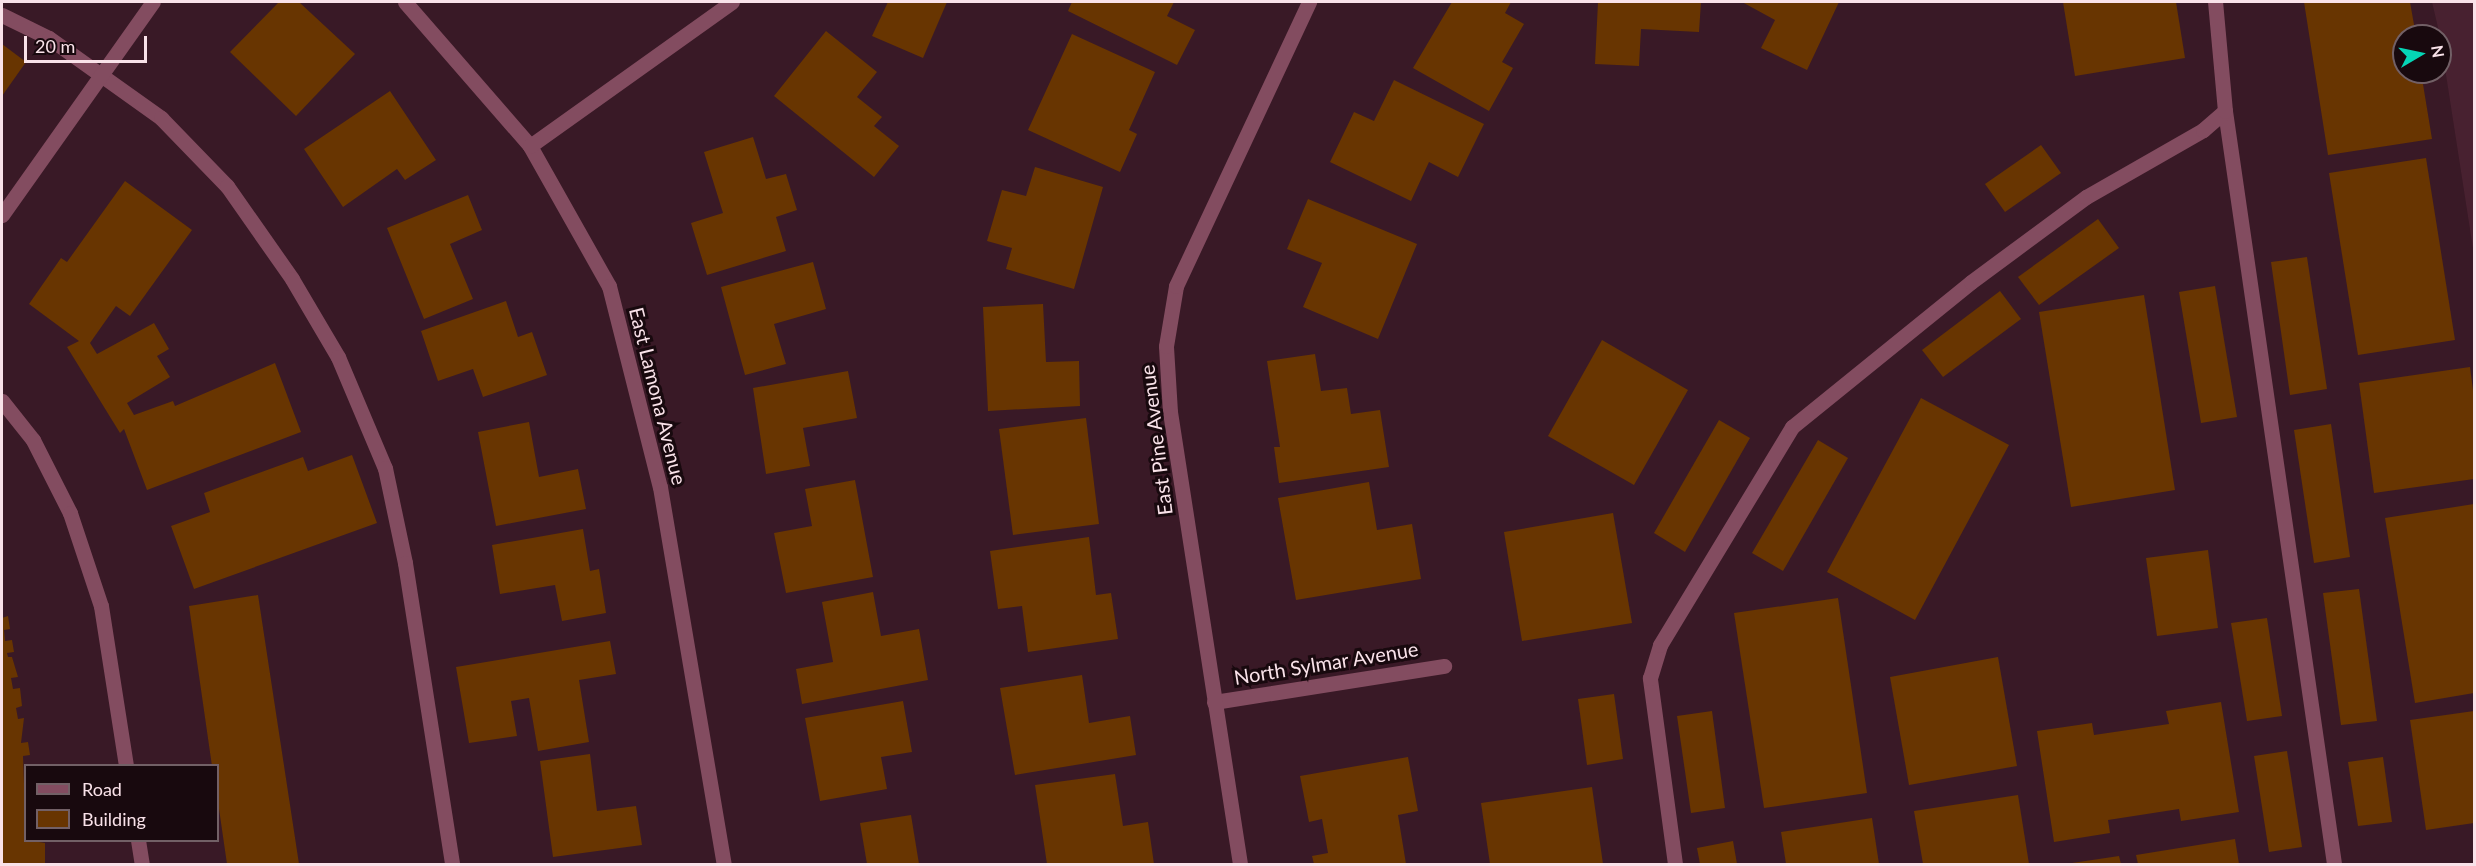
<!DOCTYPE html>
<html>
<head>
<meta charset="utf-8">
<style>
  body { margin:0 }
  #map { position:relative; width:2476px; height:866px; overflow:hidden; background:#391926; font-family:Lato,sans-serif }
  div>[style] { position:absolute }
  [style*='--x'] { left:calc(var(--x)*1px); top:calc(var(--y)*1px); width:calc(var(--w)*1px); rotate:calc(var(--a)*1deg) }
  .built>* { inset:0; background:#482130 }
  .building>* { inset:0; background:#683501 }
  .service>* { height:15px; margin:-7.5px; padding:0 7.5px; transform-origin:7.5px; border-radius:7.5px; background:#834c60 }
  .minor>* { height:15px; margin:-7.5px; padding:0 7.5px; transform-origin:7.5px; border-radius:7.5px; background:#834c60 }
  span { translate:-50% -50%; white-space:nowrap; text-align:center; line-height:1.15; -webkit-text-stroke:6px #18090e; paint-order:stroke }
  .street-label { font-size:20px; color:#f9e2e9 }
  .frame { position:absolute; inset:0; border:3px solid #f9e2e9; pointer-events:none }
  .legend { position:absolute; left:24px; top:764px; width:195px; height:78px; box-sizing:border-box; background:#18090e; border:2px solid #726066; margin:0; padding:8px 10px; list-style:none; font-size:18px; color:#f9e2e9 }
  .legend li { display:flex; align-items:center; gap:12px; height:30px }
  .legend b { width:30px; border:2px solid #726066 }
  .north { position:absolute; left:2392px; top:24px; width:60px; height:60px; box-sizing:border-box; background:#18090e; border:2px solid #726066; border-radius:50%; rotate:81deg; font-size:16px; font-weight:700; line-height:24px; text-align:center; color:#f9e2e9 }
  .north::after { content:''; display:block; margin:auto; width:21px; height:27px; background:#05d5b6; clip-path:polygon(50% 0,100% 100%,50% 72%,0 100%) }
  .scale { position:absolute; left:24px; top:36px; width:123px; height:27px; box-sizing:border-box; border:3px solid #f9e2e9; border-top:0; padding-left:8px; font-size:18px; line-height:21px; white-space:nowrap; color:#f9e2e9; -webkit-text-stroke:4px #18090e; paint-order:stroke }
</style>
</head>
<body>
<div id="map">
  <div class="built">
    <div style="clip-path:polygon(2432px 2px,2474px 2px,2474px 255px,2440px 36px)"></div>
  </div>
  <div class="building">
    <div style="clip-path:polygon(279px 2px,299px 2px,355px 54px,296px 116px,230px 52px)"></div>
    <div style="clip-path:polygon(888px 2px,947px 2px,923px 58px,872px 36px)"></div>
    <div style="clip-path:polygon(1072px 2px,1174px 2px,1167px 16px,1195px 30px,1177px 65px,1068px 11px)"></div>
    <div style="clip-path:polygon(1452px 2px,1511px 2px,1505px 13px,1524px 24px,1502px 62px,1513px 68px,1489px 111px,1413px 68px)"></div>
    <div style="clip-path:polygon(1598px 2px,1701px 2px,1699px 32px,1641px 29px,1639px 66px,1595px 64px)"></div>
    <div style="clip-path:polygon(1742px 2px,1839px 2px,1807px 70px,1761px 48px,1775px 20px)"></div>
    <div style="clip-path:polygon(2063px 2px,2176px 2px,2185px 58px,2075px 76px)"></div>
    <div style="clip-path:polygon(2304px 2px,2410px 2px,2416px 36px,2404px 36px,2404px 72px,2421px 72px,2432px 139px,2328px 155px)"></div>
    <div style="clip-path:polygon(826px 31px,877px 72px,857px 97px,882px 117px,874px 126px,899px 146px,874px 177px,774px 96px)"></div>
    <div style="clip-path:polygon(1072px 34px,1155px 72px,1129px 130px,1137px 134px,1120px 172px,1028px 130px)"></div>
    <div style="clip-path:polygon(2px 44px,26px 62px,2px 96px)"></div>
    <div style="clip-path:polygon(1394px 80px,1484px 124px,1458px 177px,1429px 162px,1411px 201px,1330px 162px,1354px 112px,1374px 121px)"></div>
    <div style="clip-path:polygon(390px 91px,436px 160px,405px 180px,397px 169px,343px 207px,304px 149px)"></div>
    <div style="clip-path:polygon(753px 137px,766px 179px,786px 174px,797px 210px,776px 217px,786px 251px,707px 275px,691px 223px,723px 213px,704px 152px)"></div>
    <div style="clip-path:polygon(2041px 145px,2061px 173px,2005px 212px,1985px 184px)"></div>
    <div style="clip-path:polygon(2426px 158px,2455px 340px,2358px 355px,2329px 173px)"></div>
    <div style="clip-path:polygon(1035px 167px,1103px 187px,1074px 289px,1006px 269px,1012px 248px,987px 241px,1002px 190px,1026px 196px)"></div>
    <div style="clip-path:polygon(125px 181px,192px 230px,130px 316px,116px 306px,90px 343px,97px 354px,154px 323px,169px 349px,157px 356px,170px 377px,127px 403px,134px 415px,173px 401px,175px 406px,275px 363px,301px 432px,147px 490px,124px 429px,120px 433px,67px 347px,79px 341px,29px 304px,61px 258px,67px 262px)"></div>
    <div style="clip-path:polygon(468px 195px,482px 230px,450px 244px,473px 299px,424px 319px,387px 228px)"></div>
    <div style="clip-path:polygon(1308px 199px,1417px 244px,1378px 339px,1303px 307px,1322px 263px,1287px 249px)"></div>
    <div style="clip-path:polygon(2098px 219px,2119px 248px,2039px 305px,2018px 277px)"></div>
    <div style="clip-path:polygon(2307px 257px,2327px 389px,2290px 395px,2271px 262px)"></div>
    <div style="clip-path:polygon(813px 262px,826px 309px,774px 324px,786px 364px,745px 375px,721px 287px)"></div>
    <div style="clip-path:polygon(2215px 286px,2237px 417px,2201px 423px,2179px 292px)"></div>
    <div style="clip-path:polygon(2000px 291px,2021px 319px,1943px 377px,1922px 350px)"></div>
    <div style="clip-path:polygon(2144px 295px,2175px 490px,2071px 507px,2039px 312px)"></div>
    <div style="clip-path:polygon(506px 301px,518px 337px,532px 332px,547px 375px,483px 397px,473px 369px,438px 381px,421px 331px)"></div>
    <div style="clip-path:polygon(1043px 304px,1046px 362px,1079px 361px,1080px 406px,988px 411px,983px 307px)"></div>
    <div style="clip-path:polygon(1602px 340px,1688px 390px,1634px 485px,1548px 436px)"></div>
    <div style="clip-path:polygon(1315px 354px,1321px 391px,1347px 388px,1351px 414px,1380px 410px,1389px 467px,1279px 483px,1274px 447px,1280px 447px,1267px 361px)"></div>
    <div style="clip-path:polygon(2470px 367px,2474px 398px,2474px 479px,2374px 493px,2359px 383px)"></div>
    <div style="clip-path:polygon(848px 371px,857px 418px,803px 428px,810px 466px,766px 474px,753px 388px)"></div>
    <div style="clip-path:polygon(1921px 398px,2009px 445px,1915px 620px,1827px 572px)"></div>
    <div style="clip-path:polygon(1086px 418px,1099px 524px,1013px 535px,999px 429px)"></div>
    <div style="clip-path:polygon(1719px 420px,1750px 438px,1685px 552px,1654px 533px)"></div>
    <div style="clip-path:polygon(529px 422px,539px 477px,578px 469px,586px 509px,496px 526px,478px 432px)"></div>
    <div style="clip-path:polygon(2331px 424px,2350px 557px,2314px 563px,2294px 430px)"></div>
    <div style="clip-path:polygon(1818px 440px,1848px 458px,1783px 571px,1752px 553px)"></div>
    <div style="clip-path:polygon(352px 455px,377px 523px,194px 589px,171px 526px,210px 512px,204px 493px,303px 457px,308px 471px)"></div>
    <div style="clip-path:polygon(855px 480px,873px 577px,786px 593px,774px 533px,812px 526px,805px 489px)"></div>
    <div style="clip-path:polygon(1369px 482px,1377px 530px,1412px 524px,1421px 579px,1296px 600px,1278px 498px)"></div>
    <div style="clip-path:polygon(2474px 504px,2474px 693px,2415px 703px,2385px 518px)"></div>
    <div style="clip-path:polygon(1613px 513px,1632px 623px,1522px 641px,1504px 532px)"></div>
    <div style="clip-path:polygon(583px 529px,590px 571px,599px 569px,606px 613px,562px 621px,555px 585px,500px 594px,492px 545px)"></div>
    <div style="clip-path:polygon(1089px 537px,1096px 595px,1111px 593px,1118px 639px,1028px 652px,1022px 606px,998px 609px,990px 551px)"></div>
    <div style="clip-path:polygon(2208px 550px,2218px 628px,2157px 636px,2146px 558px)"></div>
    <div style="clip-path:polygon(2359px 589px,2377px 721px,2341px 725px,2323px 593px)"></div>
    <div style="clip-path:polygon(873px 592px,881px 636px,919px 629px,928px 680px,802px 704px,796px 669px,833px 662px,822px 602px)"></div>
    <div style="clip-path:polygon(258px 595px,299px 864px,227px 864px,218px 802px,218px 766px,212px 766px,189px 606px)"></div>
    <div style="clip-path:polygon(1838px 598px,1867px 793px,1764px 808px,1734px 613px)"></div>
    <div style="clip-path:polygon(8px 616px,10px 629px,4px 630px,5px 641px,12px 640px,14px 652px,7px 653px,8px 657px,12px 657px,18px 677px,11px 678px,13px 689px,20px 688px,22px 706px,16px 708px,18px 719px,24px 718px,21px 743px,28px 742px,30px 755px,23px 756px,26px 840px,45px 843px,45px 863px,41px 864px,2px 864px,2px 618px)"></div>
    <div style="clip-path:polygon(2267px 618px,2282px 716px,2247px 721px,2231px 623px)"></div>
    <div style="clip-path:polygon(610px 641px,616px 674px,579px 680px,589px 742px,538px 751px,529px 698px,511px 701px,517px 736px,469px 743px,456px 667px)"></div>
    <div style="clip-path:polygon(1998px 657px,2017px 766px,1909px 785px,1890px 677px)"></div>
    <div style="clip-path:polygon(1082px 675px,1089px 723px,1130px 716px,1136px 755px,1015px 775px,1000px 688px)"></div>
    <div style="clip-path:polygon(1614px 694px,1623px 759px,1587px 765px,1578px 699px)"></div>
    <div style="clip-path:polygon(903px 701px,912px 752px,881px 757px,887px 789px,820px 801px,805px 718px)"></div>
    <div style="clip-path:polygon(2221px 702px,2239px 812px,2181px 821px,2179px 809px,2108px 820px,2110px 833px,2054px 842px,2037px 731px,2092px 723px,2094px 735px,2169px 724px,2166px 711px)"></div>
    <div style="clip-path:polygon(1712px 711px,1725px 808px,1691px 813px,1677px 716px)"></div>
    <div style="clip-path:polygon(2474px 711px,2474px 823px,2426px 830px,2410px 720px)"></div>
    <div style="clip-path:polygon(2287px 751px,2302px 847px,2269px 852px,2254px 756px)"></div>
    <div style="clip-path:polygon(590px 754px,597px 811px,636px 806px,642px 845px,553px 857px,540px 761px)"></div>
    <div style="clip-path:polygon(1408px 757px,1418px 811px,1398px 815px,1406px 864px,1314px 864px,1312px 856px,1328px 853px,1322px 819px,1309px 822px,1300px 776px)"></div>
    <div style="clip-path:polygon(2383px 757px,2392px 822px,2358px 826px,2348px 762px)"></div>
    <div style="clip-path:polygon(1115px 774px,1123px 826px,1148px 822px,1154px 864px,1047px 864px,1035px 785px)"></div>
    <div style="clip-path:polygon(1592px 787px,1603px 864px,1490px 864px,1481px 803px)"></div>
    <div style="clip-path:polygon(2018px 795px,2029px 864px,1923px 864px,1914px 811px)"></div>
    <div style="clip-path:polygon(911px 815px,919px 864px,867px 864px,860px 823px)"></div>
    <div style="clip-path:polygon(1872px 818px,1879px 864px,1786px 864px,1781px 832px)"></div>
    <div style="clip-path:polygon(2235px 839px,2239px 864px,2138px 864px,2136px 855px)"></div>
    <div style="clip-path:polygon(1733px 841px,1737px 864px,1700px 864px,1697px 848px)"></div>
    <div style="clip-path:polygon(2119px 856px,2121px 864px,2072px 864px,2072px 863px)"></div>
  </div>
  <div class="service">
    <div style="--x:2;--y:15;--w:52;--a:26.1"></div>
    <div style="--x:49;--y:38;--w:138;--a:35.5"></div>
    <div style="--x:161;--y:118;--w:95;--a:45.9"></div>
    <div style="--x:227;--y:186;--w:113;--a:55"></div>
    <div style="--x:292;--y:279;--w:91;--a:59.5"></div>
    <div style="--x:338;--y:357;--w:121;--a:67.1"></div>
    <div style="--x:385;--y:468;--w:97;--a:78.1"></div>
    <div style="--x:405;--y:563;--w:305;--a:81.1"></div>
    <div style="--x:2225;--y:111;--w:761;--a:81.76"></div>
    <div style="--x:1675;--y:864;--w:188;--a:-97.7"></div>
    <div style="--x:1650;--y:678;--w:34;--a:-73"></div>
    <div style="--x:1660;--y:645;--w:255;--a:-58.8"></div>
    <div style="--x:1792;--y:427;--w:230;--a:-39"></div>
    <div style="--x:1971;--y:282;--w:143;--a:-36.5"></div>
    <div style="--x:2086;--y:197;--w:135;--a:-29.8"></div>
    <div style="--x:2203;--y:130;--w:29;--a:-41"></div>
    <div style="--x:2225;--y:111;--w:109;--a:-95.2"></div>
  </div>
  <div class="minor">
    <div style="--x:405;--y:2;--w:191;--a:49"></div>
    <div style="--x:530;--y:146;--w:161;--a:60.6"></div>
    <div style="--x:609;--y:286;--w:207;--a:75.8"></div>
    <div style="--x:660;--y:487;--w:382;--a:80.4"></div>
    <div style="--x:530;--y:146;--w:248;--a:-35.5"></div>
    <div style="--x:2;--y:215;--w:261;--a:-54.7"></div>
    <div style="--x:2;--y:401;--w:50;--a:51.5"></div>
    <div style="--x:33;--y:440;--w:82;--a:63.1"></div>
    <div style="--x:70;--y:513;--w:98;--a:71.6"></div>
    <div style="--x:101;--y:606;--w:162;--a:81.1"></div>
    <div style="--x:1214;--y:702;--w:233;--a:-8.9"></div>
    <div style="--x:138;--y:840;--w:24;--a:81"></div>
    <div style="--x:1240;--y:864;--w:457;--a:-98.8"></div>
    <div style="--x:1170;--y:412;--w:66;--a:-93.5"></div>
    <div style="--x:1166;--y:346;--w:61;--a:-80.5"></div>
    <div style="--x:1176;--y:286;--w:314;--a:-64.9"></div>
  </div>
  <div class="street-label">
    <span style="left:658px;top:396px;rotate:76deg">East Lamona Avenue</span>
    <span style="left:1156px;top:440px;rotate:-97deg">East Pine Avenue</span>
    <span style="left:1326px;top:663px;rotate:-9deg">North Sylmar Avenue</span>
  </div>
  <div class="frame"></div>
  <ul class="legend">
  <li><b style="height:8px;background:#834c60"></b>Road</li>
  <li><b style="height:16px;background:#683501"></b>Building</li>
  </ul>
  <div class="north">N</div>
  <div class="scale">20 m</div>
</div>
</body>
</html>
